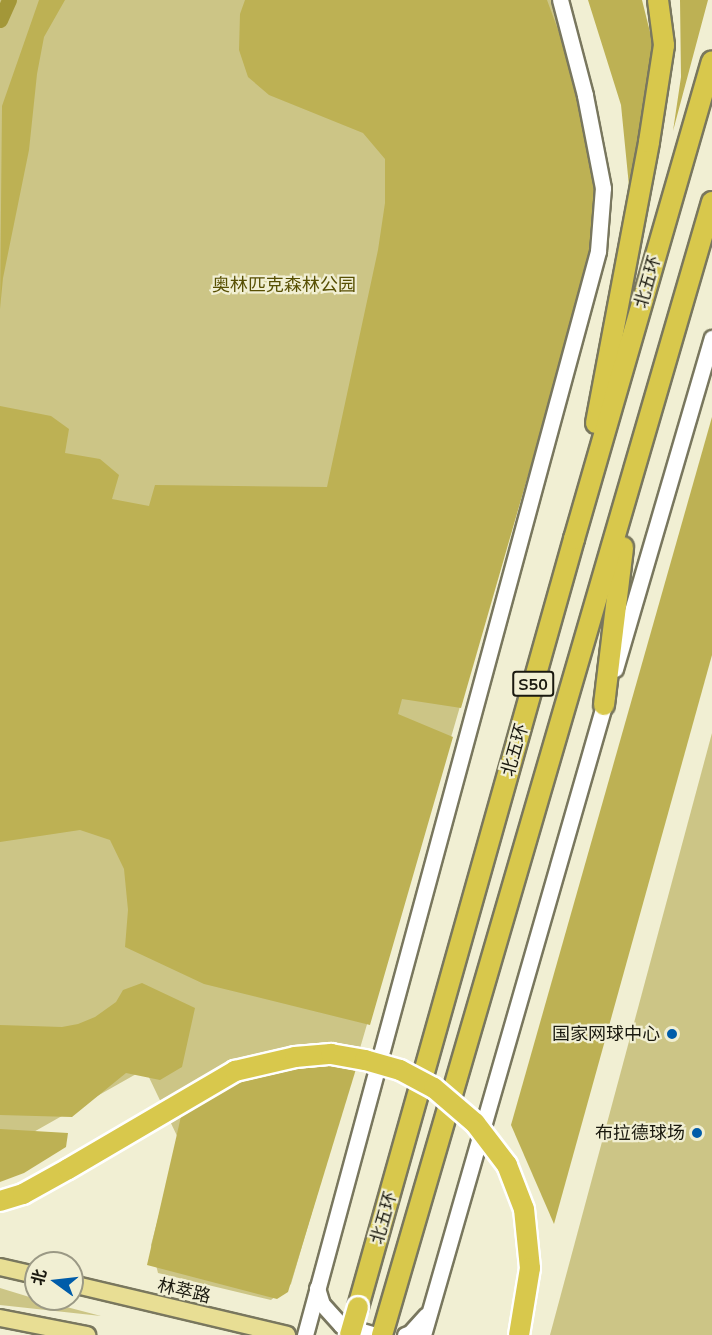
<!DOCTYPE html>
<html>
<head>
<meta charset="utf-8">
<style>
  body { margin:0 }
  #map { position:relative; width:712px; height:1335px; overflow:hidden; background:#f1efd3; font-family:Mulish,"Noto Sans SC",sans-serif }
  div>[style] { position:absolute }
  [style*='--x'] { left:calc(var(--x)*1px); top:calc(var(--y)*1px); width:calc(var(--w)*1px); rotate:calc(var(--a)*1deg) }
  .green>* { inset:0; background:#ccc586 }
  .forest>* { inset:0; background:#bdb154 }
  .canal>* { height:15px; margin:-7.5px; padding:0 7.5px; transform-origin:7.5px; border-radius:7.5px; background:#a39738 }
  .roads { filter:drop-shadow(2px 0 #79775e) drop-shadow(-2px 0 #79775e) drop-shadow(0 2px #79775e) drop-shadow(0 -2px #79775e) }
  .secondary>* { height:15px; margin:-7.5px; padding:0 7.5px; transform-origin:7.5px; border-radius:7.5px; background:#fff }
  .primary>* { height:16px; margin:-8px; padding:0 8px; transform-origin:8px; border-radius:8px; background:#e8de94 }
  .highway>* { height:20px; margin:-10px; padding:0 10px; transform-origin:10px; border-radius:10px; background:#d8c84c }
  .bridges { filter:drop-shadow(2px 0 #fff) drop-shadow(-2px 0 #fff) drop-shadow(0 2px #fff) drop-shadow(0 -2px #fff) }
  .highway-bridge>* { height:20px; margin:-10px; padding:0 10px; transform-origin:10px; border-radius:10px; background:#d8c84c }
  .dots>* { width:16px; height:16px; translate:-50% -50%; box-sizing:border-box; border:3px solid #f1efd3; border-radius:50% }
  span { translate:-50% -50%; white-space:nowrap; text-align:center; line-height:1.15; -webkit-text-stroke:4.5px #f1efd3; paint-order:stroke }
  .shield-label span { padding:2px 4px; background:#f1efd3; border:2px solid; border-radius:4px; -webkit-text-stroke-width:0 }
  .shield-label { font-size:16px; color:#1a190f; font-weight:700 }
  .street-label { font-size:18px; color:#1a190f }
  .park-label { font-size:18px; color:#574f03 }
  .poi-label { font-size:18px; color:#1a190f }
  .right { translate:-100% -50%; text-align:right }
  .north { position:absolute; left:24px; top:1251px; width:60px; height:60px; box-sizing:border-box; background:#f1efd3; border:2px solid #9b9985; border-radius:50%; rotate:285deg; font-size:16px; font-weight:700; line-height:24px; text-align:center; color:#1a190f }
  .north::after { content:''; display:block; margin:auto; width:21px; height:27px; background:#005ca9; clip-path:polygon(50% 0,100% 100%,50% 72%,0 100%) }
</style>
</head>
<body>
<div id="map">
  <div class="green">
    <div style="clip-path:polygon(0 0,552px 0,557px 12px,595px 188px,531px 464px,291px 1284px,271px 1300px,158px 1273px,151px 1245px,179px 1140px,145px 1069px,0 1151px)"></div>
    <div style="clip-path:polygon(712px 733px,712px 1335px,550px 1335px)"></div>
    <div style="clip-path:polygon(0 1288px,36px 1299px,101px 1316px,0 1305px)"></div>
  </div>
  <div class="forest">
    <div style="clip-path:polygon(39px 0,65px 0,44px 37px,37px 74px,29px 150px,3px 278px,0 309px,2px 106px)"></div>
    <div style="clip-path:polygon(245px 0,547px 0,573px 70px,599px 191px,592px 253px,461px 708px,402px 699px,398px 714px,453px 737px,370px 1025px,204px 984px,125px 947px,128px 910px,124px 869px,110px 840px,80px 830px,0 842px,0 406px,51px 416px,69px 429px,65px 453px,100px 459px,119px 475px,112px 499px,149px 506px,155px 485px,327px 487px,378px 250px,385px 203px,385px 159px,363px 133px,269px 95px,248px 77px,239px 50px,240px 14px)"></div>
    <div style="clip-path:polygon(588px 0,642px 0,653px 44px,645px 115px,629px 186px,621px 105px)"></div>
    <div style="clip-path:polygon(680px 0,708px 0,673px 131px,681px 77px)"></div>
    <div style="clip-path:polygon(712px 417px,712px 655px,554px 1224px,511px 1125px)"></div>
    <div style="clip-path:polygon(142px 983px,195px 1008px,182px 1067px,160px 1080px,126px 1073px,72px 1117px,0 1115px,0 1025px,62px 1027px,78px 1024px,95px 1017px,116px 1002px,123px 990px)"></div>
    <div style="clip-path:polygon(326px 1064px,356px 1069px,288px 1292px,277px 1299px,147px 1265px,182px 1112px,234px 1084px,266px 1071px)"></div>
    <div style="clip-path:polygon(0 1129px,68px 1133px,66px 1147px,24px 1173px,0 1182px)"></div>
  </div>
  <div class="canal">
    <div style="--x:0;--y:20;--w:22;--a:-66"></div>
  </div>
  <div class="roads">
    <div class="secondary">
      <div style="--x:615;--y:669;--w:345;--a:-73.7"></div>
      <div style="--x:317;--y:1288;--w:17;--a:73"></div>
      <div style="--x:322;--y:1304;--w:28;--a:48"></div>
      <div style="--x:341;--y:1325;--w:35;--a:16"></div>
      <div style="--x:305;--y:1335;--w:1123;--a:-74.87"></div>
      <div style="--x:598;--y:251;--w:63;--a:-85.5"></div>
      <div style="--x:603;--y:188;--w:95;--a:-101"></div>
      <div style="--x:585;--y:95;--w:98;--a:-104.7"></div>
      <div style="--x:405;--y:1335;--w:5;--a:-22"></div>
      <div style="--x:410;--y:1333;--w:24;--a:-48"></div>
      <div style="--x:423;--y:1335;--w:666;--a:-73.96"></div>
    </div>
    <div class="primary">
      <div style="--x:0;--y:1267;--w:37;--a:13"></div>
      <div style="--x:72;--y:1284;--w:221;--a:13.3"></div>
      <div style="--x:0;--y:1318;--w:89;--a:11.1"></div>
    </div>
    <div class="highway">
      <div style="--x:596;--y:423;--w:286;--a:-79.3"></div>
      <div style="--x:649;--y:142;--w:98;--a:-81.2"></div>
      <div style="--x:664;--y:45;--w:45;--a:-97.6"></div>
      <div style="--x:604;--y:705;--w:159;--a:-83.1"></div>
      <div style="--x:358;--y:1307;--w:798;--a:-74.29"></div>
      <div style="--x:574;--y:539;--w:497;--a:-73.9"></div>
      <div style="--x:382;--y:1335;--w:1180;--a:-73.76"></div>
    </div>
  </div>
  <div class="bridges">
    <div class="highway-bridge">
      <div style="--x:0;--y:1201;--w:24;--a:-17"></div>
      <div style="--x:23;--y:1194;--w:51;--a:-29.1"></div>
      <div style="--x:68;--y:1169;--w:194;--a:-30.4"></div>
      <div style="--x:235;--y:1071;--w:62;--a:-13.1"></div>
      <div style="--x:295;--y:1057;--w:36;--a:-5"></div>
      <div style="--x:331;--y:1054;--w:35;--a:10"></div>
      <div style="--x:365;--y:1060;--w:36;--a:16"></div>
      <div style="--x:400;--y:1070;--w:38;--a:28"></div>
      <div style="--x:434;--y:1088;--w:54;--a:40.5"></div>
      <div style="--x:475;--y:1123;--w:53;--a:52.7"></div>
      <div style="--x:507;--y:1165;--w:47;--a:68.9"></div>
      <div style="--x:524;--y:1209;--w:59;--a:84.2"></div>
      <div style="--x:530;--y:1268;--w:68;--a:99.3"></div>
      <div style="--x:350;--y:1335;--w:29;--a:-74"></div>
    </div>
  </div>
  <div class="dots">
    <div style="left:672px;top:1034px;background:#005ca9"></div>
    <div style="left:697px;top:1133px;background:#005ca9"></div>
  </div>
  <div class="shield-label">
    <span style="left:533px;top:684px">S50</span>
  </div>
  <div class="street-label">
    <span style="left:648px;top:282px;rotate:-74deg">北五环</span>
    <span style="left:515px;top:750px;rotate:-74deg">北五环</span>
    <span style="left:384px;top:1218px;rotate:-74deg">北五环</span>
    <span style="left:184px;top:1291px;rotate:13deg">林萃路</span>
  </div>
  <div class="park-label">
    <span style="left:284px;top:285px">奥林匹克森林公园</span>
  </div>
  <div class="poi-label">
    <span class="right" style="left:660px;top:1034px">国家网球中心</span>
    <span class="right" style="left:685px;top:1133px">布拉德球场</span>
  </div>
  <div class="north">北</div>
</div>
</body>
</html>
